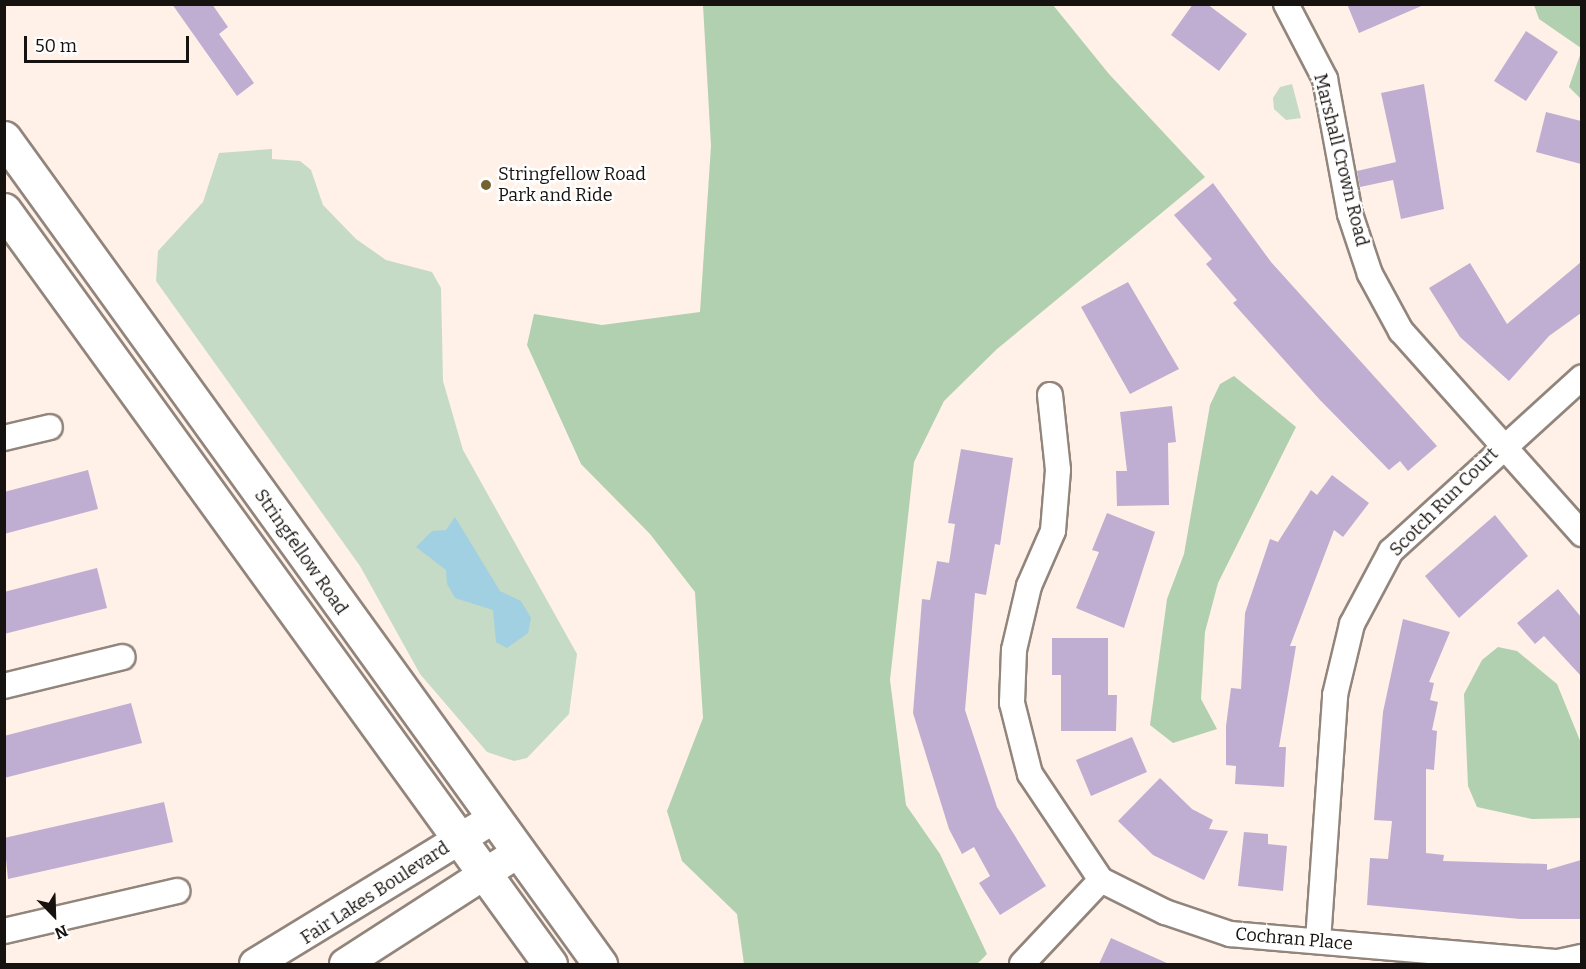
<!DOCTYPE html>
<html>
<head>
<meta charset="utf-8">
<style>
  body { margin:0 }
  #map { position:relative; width:1586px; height:969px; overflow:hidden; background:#fff1e7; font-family:Bitter,serif }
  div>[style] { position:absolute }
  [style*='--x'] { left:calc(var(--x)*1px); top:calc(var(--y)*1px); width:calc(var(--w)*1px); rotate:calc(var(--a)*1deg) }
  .green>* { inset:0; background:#c5dbc5 }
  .forest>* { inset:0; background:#b0d0b0 }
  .water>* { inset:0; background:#a1d0e3 }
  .building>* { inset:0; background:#c0add2 }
  .roads { filter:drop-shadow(2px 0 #91857c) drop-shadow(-2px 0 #91857c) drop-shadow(0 2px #91857c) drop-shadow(0 -2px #91857c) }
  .minor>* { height:24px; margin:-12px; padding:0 12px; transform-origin:12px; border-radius:12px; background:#fff }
  .tertiary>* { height:30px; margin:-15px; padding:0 15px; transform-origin:15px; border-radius:15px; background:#fff }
  .secondary>* { height:33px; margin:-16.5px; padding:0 16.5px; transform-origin:16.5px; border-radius:16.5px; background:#fff }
  .dots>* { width:16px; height:16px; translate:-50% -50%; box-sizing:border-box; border:3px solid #fff; border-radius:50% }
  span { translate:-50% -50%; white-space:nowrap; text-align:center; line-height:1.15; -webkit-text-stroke:4.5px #fff; paint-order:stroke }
  .street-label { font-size:18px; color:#16120f }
  .poi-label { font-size:18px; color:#16120f }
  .left { translate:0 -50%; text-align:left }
  .frame { position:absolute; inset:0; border:6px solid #16120f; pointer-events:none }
  .north { position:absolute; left:24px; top:885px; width:60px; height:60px; -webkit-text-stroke:4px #fff; paint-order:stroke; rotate:157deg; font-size:16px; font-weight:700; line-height:24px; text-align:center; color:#16120f }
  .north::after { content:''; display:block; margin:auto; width:21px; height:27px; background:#16120f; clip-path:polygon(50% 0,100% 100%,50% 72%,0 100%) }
  .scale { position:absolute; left:24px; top:36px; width:165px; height:27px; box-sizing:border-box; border:3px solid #16120f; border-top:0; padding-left:8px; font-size:18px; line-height:21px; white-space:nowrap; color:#16120f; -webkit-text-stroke:4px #fff; paint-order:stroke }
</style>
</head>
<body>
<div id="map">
  <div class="green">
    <div style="clip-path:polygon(1292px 84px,1301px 118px,1286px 120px,1274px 109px,1273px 98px,1280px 87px)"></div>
    <div style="clip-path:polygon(272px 149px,272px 159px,300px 161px,311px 170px,323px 205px,356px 239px,386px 260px,432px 272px,441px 288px,443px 381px,463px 450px,577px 654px,569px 714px,527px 758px,514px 761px,487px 752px,420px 674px,360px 566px,156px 281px,158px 251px,203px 202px,219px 153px)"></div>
  </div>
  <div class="forest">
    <div style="clip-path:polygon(703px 5px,1053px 5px,1109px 74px,1205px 177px,997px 349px,944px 401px,914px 462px,890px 680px,906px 805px,940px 854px,987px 954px,977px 964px,744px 964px,737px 914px,682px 861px,667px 811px,703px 718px,695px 592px,650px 534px,581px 464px,527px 345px,534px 314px,602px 325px,700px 312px,711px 146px)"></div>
    <div style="clip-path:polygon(1534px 5px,1581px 5px,1581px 48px,1539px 19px)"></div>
    <div style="clip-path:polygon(1581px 52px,1582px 99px,1581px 99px,1569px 87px)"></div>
    <div style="clip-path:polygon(1234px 376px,1296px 427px,1218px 583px,1205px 632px,1201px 699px,1217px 729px,1173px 743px,1150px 725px,1167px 599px,1184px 554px,1210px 405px,1220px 384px)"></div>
    <div style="clip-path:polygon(1498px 647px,1517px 651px,1557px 684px,1581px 743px,1581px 818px,1532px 819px,1477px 807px,1468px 786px,1464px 694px,1482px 660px)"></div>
  </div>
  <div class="water">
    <div style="clip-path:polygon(455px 517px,500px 591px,521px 601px,531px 618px,528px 633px,507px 648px,496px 642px,493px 610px,455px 598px,447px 584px,446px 570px,416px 547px,432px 531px,446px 530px)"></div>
  </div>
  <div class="building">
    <div style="clip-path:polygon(172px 4px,212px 4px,228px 27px,219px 34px,254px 83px,237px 96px)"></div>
    <div style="clip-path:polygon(1193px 4px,1207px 4px,1247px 34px,1219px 71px,1171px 35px)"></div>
    <div style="clip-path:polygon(1347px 4px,1426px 4px,1359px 33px)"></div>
    <div style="clip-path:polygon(1526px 31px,1558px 52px,1526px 101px,1494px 81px)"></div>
    <div style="clip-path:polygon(1424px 84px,1444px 209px,1401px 219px,1393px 180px,1360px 187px,1357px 171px,1396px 162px,1381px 93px)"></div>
    <div style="clip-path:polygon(1546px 112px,1581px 121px,1581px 164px,1536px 152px)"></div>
    <div style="clip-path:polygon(1213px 183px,1271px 262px,1437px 446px,1408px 471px,1400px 461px,1389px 470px,1320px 400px,1233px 303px,1237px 300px,1206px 264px,1212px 259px,1174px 215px)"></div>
    <div style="clip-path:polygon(1581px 262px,1581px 313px,1549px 336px,1509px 381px,1460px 337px,1429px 288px,1470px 263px,1507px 324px)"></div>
    <div style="clip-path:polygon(1128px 282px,1179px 369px,1130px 394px,1081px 307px)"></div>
    <div style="clip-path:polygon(1172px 406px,1176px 442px,1168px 443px,1169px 505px,1117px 506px,1116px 471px,1127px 471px,1120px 412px)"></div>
    <div style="clip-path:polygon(961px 449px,1013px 458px,1000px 545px,995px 544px,986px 595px,975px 593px,965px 710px,997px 807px,1046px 886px,1000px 915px,979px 883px,990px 876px,974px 847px,962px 854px,949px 829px,913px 713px,922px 599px,930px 600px,937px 561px,949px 563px,955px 524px,948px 523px)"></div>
    <div style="clip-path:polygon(88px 470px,98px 509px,4px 534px,4px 492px)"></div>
    <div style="clip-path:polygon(1332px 475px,1369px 503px,1343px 537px,1334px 530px,1290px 646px,1296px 646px,1279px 747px,1286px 747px,1284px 787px,1235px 784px,1236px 766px,1226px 765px,1226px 726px,1231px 688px,1241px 689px,1245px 613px,1270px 539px,1278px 542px,1311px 490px,1317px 495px)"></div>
    <div style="clip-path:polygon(1107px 513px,1155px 532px,1124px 628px,1076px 608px,1099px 552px,1092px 550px)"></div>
    <div style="clip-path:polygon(1495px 515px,1528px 556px,1459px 618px,1425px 576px)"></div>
    <div style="clip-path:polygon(97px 568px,107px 608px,4px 634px,4px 592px)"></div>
    <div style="clip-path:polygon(1558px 589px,1581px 617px,1581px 676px,1544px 636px,1535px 644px,1517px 623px)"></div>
    <div style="clip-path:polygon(1403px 619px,1450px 632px,1429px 682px,1434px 683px,1430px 700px,1438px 702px,1432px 730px,1437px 731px,1434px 770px,1426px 769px,1426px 853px,1444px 855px,1443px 861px,1547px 864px,1547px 870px,1581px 860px,1581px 919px,1520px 919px,1367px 905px,1370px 858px,1388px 859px,1392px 821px,1374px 820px,1377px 781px,1383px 712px)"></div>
    <div style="clip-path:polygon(1052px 638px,1108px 638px,1108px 695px,1117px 695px,1116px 731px,1061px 731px,1061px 675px,1052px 675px)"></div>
    <div style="clip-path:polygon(131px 703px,142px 743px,4px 778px,4px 736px)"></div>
    <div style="clip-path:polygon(1132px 737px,1147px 772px,1091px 796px,1076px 760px)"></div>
    <div style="clip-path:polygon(1160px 778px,1192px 809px,1213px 820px,1209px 829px,1228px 831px,1204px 880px,1153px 855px,1118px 821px)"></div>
    <div style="clip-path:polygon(164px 802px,173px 842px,8px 879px,4px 838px)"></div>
    <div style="clip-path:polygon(1244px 832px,1268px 834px,1268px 844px,1287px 846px,1283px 891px,1238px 886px)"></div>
    <div style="clip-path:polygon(1111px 938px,1169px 964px,1099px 964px)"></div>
  </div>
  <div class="roads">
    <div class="minor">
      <div style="--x:1286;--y:4;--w:85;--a:62.5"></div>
      <div style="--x:1325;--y:79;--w:137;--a:79.5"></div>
      <div style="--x:1350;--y:214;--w:63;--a:71.6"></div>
      <div style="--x:1370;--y:274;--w:65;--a:61.5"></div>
      <div style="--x:1401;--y:331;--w:272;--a:48.3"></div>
      <div style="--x:1050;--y:395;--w:75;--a:83.9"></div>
      <div style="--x:1058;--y:470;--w:61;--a:94.7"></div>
      <div style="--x:1053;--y:531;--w:60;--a:113.6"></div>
      <div style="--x:1029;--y:586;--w:66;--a:103.2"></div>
      <div style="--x:1014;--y:650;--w:53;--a:92.2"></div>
      <div style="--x:1012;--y:703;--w:73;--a:75.8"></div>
      <div style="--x:1030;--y:774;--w:128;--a:56.2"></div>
      <div style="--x:1101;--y:880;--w:72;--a:26.6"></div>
      <div style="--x:1165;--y:912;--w:69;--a:18.7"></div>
      <div style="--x:1230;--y:934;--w:329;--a:4.9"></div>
      <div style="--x:1558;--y:962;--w:25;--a:-12"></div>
      <div style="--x:4;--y:438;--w:47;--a:-13.4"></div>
      <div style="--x:4;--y:686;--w:122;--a:-13.7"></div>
      <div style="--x:4;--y:931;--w:178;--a:-13"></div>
      <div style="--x:1318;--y:941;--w:247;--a:-86"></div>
      <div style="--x:1335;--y:695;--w:73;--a:-76.5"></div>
      <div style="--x:1352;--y:624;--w:83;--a:-61.9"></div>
      <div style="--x:1391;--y:551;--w:258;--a:-42.3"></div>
      <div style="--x:1022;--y:964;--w:115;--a:-46.8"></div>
    </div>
    <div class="tertiary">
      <div style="--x:255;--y:964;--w:280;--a:-31.4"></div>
      <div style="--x:345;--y:964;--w:207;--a:-32.8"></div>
    </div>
    <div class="secondary">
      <div style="--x:4;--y:138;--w:1019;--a:54.19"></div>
      <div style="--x:4;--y:210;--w:931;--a:54.09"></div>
    </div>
  </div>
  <div class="dots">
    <div style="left:486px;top:185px;background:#746331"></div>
  </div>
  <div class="street-label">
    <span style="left:1341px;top:160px;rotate:76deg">Marshall Crown Road</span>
    <span style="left:1444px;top:502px;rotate:-45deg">Scotch Run Court</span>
    <span style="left:301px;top:552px;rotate:55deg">Stringfellow Road</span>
    <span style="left:375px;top:893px;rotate:-33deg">Fair Lakes Boulevard</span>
    <span style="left:1294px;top:939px;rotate:5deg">Cochran Place</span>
  </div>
  <div class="poi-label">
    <span class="left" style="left:498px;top:185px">Stringfellow Road<br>Park and Ride</span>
  </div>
  <div class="frame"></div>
  <div class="north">N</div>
  <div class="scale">50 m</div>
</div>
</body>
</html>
